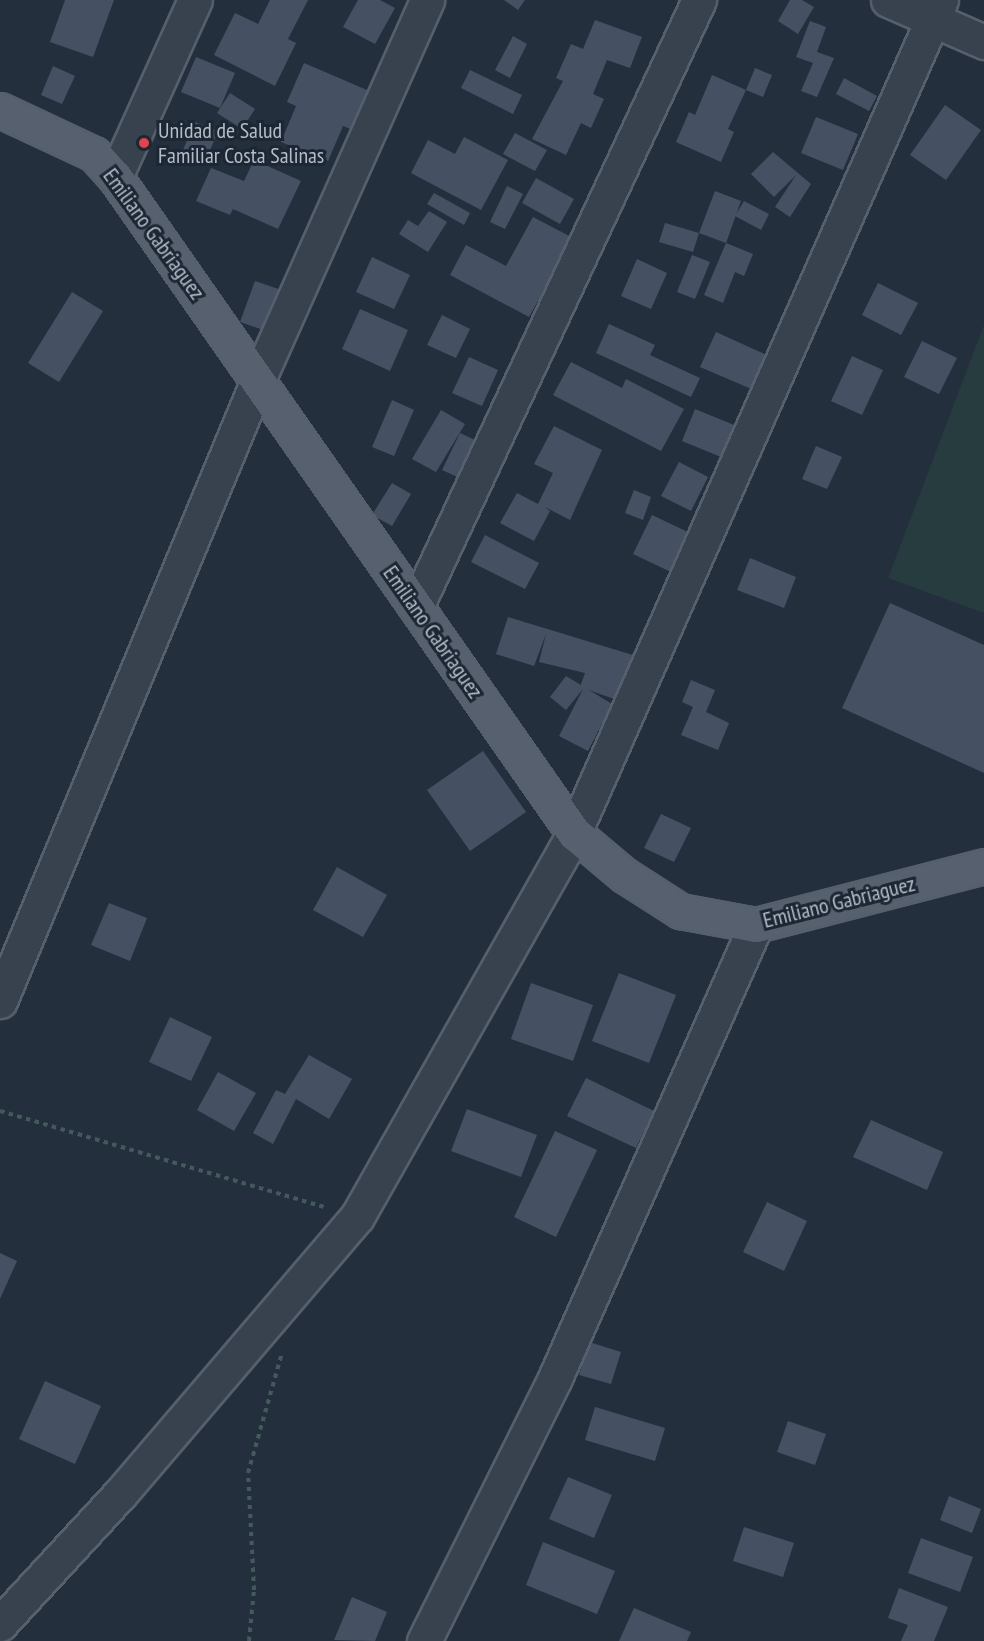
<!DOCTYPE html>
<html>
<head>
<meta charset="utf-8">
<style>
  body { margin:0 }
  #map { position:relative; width:984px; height:1641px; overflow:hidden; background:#242f3e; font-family:"PT Sans Narrow",sans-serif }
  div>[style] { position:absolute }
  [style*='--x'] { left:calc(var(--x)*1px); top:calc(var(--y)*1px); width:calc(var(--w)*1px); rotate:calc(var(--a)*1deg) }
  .green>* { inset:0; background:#263c3f }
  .building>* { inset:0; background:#455162 }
  .path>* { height:4px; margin-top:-2px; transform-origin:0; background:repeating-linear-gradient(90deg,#44595c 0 4.5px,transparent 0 9px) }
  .roads { filter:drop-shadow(2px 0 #565f6c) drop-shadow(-2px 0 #565f6c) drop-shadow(0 2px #565f6c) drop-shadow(0 -2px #565f6c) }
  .minor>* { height:33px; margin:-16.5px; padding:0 16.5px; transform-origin:16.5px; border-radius:16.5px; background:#38414e }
  .major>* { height:33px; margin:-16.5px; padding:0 16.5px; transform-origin:16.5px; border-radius:16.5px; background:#56606e }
  .dots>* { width:16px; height:16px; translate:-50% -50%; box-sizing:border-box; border:3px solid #1d2633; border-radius:50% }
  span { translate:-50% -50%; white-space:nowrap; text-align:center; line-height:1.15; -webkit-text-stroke:6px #1d2633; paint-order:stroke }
  .poi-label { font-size:22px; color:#b4bcc9 }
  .left { translate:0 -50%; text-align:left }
  .street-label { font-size:22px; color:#b4bcc9 }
</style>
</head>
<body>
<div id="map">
  <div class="green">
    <div style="clip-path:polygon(984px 325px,984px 613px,888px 578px)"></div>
  </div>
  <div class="building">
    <div style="clip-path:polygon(65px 0,114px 0,93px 57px,50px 42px)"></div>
    <div style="clip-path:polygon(270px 0,308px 0,288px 39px,296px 43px,275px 86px,214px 55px,235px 13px,258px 24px)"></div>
    <div style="clip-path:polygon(358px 0,380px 0,395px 8px,375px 44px,343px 27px)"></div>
    <div style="clip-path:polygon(504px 0,525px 0,518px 10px)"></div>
    <div style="clip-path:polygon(790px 0,802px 0,814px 7px,798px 34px,778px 21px)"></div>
    <div style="clip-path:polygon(595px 20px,642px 37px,630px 68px,607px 60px,593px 94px,604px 99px,591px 128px,581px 123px,566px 155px,532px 139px,563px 81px,556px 78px,571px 44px,583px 49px)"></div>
    <div style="clip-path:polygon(810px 21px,826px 27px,817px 52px,834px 58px,817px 97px,801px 91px,813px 63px,796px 57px)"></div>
    <div style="clip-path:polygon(513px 36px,527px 44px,510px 78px,495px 70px)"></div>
    <div style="clip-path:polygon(196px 57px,235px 73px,220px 108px,181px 92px)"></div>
    <div style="clip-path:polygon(304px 63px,374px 93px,358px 132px,343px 126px,328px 161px,281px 142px,296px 106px,287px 102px)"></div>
    <div style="clip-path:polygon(53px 66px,75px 76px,62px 104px,41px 95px)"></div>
    <div style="clip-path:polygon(755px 68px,772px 75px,763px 97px,746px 90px)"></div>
    <div style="clip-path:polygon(470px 70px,522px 95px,513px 114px,461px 88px)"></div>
    <div style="clip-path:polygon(712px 75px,746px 90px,728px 129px,734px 132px,721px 162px,676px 142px,689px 112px,695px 115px)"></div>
    <div style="clip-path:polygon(844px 78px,877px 96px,869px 111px,836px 94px)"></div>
    <div style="clip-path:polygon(230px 93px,255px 109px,242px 129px,217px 113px)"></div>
    <div style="clip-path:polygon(945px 105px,981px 130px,946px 180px,910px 155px)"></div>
    <div style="clip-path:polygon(816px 117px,858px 134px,843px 170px,801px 153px)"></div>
    <div style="clip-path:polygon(195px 122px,218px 131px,206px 160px,183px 150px)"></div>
    <div style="clip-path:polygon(515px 133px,547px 150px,535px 171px,503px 154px)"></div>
    <div style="clip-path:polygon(464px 137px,508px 160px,481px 210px,411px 173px,428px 140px,455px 154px)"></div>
    <div style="clip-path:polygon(773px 152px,811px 184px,790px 217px,775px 207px,796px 175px,774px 197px,751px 174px)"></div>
    <div style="clip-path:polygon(254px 160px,301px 181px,278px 229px,233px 209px,230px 215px,196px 201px,211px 168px,244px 181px)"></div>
    <div style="clip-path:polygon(536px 178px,574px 199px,560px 224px,522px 203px)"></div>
    <div style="clip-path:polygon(507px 186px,523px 194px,505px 229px,490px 222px)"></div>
    <div style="clip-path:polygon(715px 191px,741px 201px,726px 243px,699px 233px,693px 252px,659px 242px,665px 223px,699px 233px)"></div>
    <div style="clip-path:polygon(434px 193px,470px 213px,464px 225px,427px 204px)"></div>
    <div style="clip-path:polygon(744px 201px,769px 214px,761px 230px,735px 216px)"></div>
    <div style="clip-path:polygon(429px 211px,447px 222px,428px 252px,399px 234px,408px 220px,418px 226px)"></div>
    <div style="clip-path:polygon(533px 217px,573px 238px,529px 317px,450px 275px,466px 245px,506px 266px)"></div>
    <div style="clip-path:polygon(726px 243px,753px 254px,744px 276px,735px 272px,723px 303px,704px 295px)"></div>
    <div style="clip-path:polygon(692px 255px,710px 262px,695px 299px,677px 292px)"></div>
    <div style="clip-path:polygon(372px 257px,410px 275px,394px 309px,356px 292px)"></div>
    <div style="clip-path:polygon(637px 259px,667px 273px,651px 309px,621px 296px)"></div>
    <div style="clip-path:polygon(255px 281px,290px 293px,275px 334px,240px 322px)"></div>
    <div style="clip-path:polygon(878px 283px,918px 303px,901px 335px,862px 315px)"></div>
    <div style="clip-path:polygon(72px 292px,103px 311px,59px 382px,28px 363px)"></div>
    <div style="clip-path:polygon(360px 309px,408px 330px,390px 371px,342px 349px)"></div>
    <div style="clip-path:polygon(442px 315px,470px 329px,456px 358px,427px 345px)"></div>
    <div style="clip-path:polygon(609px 324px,655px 345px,650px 355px,700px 378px,691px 397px,596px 353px)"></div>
    <div style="clip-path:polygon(716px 332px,771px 357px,756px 391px,700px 367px)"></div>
    <div style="clip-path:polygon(922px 341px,957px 358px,939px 394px,904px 377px)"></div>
    <div style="clip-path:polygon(852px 356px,883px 370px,862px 415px,831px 401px)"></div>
    <div style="clip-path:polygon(469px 357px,498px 370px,482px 406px,452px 393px)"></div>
    <div style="clip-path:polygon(571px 362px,622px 388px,626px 379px,684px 409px,661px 451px,553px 395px)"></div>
    <div style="clip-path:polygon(392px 400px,414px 410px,394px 456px,372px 447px)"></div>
    <div style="clip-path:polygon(695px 409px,734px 425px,721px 457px,682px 441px)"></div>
    <div style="clip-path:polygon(441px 410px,465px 424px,436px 472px,412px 459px)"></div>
    <div style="clip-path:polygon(554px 426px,602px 450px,570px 520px,545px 507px,550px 511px,534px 541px,500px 523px,517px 493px,538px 504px,553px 473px,534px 464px)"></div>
    <div style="clip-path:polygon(460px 433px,479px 442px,462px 479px,442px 470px)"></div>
    <div style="clip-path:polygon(816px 446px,842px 457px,827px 489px,802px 479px)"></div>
    <div style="clip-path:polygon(679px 462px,708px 477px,691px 511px,661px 496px)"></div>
    <div style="clip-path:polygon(392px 483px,411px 494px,392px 526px,372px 515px)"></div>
    <div style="clip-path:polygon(634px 490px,651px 497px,643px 520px,625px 513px)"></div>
    <div style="clip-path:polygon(652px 515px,690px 533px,671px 572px,633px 554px)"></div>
    <div style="clip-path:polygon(485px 535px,539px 563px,525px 589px,471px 562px)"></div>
    <div style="clip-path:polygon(750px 558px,796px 577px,784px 608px,737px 590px)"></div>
    <div style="clip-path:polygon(890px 603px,984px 645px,984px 773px,842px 708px)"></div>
    <div style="clip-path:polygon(508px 617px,636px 656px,620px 701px,580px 687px,585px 673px,539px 662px,546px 634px,534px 666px,496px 654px)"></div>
    <div style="clip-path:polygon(566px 676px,612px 704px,588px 751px,559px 736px,583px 689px,566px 710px,550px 697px)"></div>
    <div style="clip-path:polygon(691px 680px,715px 690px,706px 712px,729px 723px,718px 750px,681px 735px,693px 707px,682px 702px)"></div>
    <div style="clip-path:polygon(483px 751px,526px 812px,470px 851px,427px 790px)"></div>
    <div style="clip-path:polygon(661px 814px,691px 828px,674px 862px,644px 848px)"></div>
    <div style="clip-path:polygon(337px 867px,387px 895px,363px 937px,313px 910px)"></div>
    <div style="clip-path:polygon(109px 903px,147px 918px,130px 961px,91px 945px)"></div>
    <div style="clip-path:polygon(619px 973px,676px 995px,649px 1063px,592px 1041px)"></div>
    <div style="clip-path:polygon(531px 983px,593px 1005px,573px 1061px,511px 1039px)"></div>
    <div style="clip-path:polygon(170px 1017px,212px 1037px,191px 1081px,149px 1062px)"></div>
    <div style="clip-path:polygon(309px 1055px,352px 1079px,329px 1119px,296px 1099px,273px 1144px,253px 1133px,276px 1090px,285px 1094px)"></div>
    <div style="clip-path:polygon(218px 1072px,256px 1093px,234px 1131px,197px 1110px)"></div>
    <div style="clip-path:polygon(586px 1078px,654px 1111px,636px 1148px,567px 1116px)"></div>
    <div style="clip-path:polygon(467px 1109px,537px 1135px,521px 1177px,451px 1151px)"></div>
    <div style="clip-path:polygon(871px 1120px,943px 1152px,927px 1190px,853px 1157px)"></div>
    <div style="clip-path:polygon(555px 1131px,597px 1150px,556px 1237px,514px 1217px)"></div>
    <div style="clip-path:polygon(767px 1202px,807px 1221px,784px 1271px,743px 1252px)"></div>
    <div style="clip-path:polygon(0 1253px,17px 1261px,0 1299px)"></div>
    <div style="clip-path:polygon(589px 1342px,621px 1352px,611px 1384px,579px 1375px)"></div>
    <div style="clip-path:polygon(45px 1381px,101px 1406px,75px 1464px,19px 1439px)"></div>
    <div style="clip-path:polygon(595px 1407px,665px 1428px,655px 1461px,585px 1440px)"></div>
    <div style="clip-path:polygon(788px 1421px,826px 1434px,815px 1465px,777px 1452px)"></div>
    <div style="clip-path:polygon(568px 1477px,612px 1495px,594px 1538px,549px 1519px)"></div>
    <div style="clip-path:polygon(949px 1496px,981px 1509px,972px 1533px,940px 1520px)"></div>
    <div style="clip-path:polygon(744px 1527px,794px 1543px,783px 1577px,733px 1561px)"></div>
    <div style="clip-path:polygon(921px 1538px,973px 1557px,960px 1592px,908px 1573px)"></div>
    <div style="clip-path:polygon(543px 1542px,615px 1571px,597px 1614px,526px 1585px)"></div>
    <div style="clip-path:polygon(899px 1588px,948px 1607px,934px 1641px,901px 1641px,908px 1625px,888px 1618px)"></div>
    <div style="clip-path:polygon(352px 1597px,387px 1612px,375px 1641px,334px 1640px)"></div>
    <div style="clip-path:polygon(634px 1608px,691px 1632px,687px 1641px,619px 1641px)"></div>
  </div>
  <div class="path">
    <div style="--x:0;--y:1111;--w:338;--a:16.5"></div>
    <div style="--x:249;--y:1641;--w:51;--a:-84.4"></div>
    <div style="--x:254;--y:1590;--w:117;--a:-92.9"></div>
    <div style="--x:248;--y:1473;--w:122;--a:-74.2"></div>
  </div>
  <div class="roads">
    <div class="minor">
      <div style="--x:888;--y:0;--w:105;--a:23.6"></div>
      <div style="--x:115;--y:177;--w:194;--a:-65.7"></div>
      <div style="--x:416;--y:607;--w:670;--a:-65"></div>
      <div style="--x:0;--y:1001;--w:672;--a:-67.44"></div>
      <div style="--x:258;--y:380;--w:416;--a:-66"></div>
      <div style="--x:0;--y:1624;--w:178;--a:-47.3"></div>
      <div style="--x:121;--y:1493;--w:363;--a:-49.5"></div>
      <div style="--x:357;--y:1217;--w:441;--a:-60.5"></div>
      <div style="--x:574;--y:833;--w:910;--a:-66.22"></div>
      <div style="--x:424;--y:1641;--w:294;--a:-63.5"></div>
      <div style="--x:555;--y:1378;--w:496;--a:-66.1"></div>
    </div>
    <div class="major">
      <div style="--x:0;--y:110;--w:104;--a:25.1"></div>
      <div style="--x:94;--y:154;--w:31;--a:48"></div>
      <div style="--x:115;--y:177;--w:801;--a:55.02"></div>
      <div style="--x:574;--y:833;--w:65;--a:40"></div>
      <div style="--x:624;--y:875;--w:67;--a:32.7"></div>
      <div style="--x:680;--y:911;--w:77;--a:10.4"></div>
      <div style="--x:756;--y:925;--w:236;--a:-14.5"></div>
    </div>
  </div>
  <div class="dots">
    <div style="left:144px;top:143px;background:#e0444e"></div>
  </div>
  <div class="poi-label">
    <span class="left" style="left:158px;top:143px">Unidad de Salud<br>Familiar Costa Salinas</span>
  </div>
  <div class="street-label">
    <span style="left:154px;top:234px;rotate:54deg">Emiliano Gabriaguez</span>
    <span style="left:433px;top:632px;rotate:55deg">Emiliano Gabriaguez</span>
    <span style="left:839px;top:902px;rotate:-14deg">Emiliano Gabriaguez</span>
  </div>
</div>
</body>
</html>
